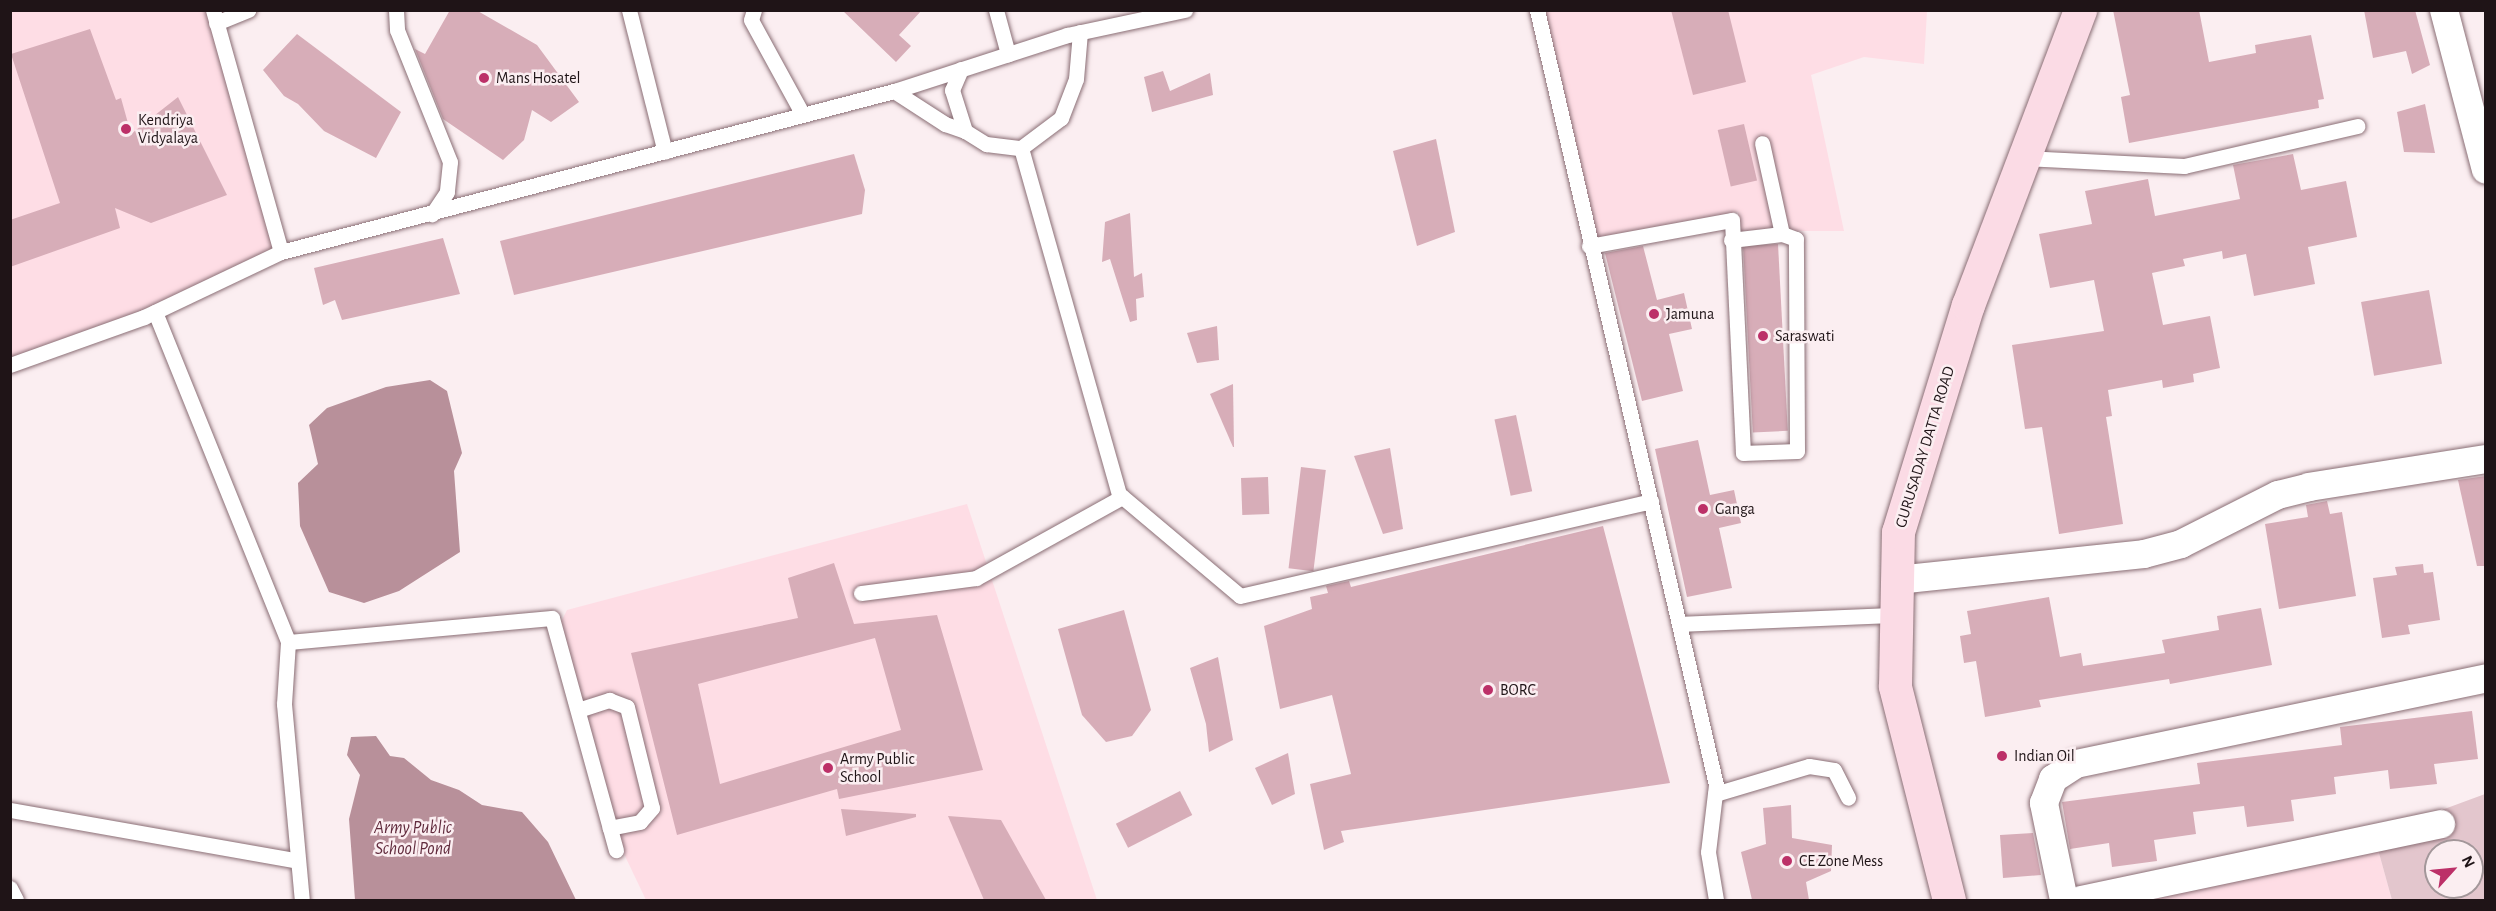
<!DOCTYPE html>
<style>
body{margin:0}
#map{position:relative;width:2496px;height:911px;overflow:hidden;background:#fbeef1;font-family:"Alegreya Sans",sans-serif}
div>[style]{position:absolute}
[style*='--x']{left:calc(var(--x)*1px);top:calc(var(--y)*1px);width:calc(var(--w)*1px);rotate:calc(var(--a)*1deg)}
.built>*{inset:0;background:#fedde5}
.green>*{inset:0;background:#e3c6cd}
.water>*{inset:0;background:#b8909a}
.building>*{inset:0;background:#d7adb8;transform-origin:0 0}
.roads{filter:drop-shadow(0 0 2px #8a6e75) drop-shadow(0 0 2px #8a6e75)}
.lane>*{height:15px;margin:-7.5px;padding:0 7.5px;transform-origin:7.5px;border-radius:7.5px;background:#fff}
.street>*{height:28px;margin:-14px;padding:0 14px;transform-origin:14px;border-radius:14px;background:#fff}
.secondary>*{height:33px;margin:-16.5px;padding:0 16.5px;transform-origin:16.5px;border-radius:16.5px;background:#fbdbe5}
.dots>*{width:16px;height:16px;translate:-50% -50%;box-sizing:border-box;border:3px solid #fbeef1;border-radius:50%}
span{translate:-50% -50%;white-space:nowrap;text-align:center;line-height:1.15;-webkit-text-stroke:5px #fbeef1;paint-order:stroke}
.poi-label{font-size:16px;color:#1f1417}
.left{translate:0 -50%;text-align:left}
.street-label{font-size:16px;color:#1f1417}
.water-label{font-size:18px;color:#612b3d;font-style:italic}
.frame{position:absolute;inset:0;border:12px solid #1f1417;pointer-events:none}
.north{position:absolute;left:2424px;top:839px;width:60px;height:60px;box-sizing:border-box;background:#fbeef1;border:2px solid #a3979a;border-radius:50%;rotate:63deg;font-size:16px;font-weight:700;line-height:24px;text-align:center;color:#1f1417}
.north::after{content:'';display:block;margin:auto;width:21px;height:27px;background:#bc3068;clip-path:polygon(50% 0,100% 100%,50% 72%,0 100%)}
</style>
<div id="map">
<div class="built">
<div style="clip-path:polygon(10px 11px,207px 11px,275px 248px,153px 309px,11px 359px)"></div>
<div style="clip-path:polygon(1536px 11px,1927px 11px,1924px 64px,1864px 57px,1811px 75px,1844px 231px,1739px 231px,1738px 212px,1595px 238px)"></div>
<div style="clip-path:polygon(967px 504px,1097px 900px,646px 900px,625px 856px,561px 622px,567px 610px)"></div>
<div style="clip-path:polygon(2374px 835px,2392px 900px,2124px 900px)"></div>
</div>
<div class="green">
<div style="clip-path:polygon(evenodd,2485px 794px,2485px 900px,2392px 900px,2374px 835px,2485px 794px,2436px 851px,2472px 851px,2472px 887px,2436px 887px,2436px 851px)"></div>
</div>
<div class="water">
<div style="clip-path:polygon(430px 380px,447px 391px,462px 453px,454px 471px,460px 552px,399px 591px,364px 603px,329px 592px,300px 526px,298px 483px,318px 464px,309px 425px,327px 408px,386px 387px)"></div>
<div style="clip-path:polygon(376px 736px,390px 756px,404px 758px,431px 780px,459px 790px,482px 805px,522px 812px,548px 842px,576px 900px,355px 900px,349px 819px,360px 775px,347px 755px,351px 737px)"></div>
</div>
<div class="building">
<div style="clip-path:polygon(450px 10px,476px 10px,537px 45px,579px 102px,551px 122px,532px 110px,524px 140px,503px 160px,443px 119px,415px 49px,425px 54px)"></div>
<div style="clip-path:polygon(842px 10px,922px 10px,899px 35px,911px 46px,896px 62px)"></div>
<div style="clip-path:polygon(1671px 10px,1728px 10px,1746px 82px,1693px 95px)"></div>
<div style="clip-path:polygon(2113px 10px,2199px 10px,2209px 62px,2256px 53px,2255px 45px,2311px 35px,2324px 99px,2318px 100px,2319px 108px,2129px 143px,2121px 97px,2130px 95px)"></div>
<div style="clip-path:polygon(2364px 10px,2415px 10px,2430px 65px,2412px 74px,2406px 51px,2373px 58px)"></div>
<div style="clip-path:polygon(90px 29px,116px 100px,121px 98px,131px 134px,178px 97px,227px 195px,151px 223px,115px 208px,120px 228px,10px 267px,10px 220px,60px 203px,11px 54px)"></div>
<div style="clip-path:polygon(297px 34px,401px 112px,376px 158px,324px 131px,298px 104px,284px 96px,263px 70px)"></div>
<div style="clip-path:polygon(1163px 71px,1170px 91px,1210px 73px,1213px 95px,1152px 112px,1144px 77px)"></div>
<div style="clip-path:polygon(2425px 104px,2435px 153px,2404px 152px,2397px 112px)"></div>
<div style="left:1744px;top:124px;width:58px;height:27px;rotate:77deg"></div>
<div style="clip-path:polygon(1436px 139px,1455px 232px,1417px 246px,1393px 151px)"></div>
<div style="clip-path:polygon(854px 154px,865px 190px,862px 214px,514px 295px,500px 241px)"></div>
<div style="clip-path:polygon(2293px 154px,2301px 190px,2346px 181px,2357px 237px,2308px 247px,2315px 284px,2254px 296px,2246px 254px,2223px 259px,2222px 251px,2183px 259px,2185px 266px,2152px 273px,2163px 325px,2210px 316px,2220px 368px,2193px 374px,2194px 382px,2163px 388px,2162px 380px,2108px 390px,2112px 416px,2106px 417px,2123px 524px,2059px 534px,2042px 427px,2025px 429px,2012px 345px,2104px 331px,2094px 280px,2050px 288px,2039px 234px,2092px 224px,2085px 191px,2148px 179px,2155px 216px,2240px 199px,2233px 165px)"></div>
<div style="clip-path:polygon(1130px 213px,1134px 277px,1142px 273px,1144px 297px,1136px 299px,1137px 320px,1130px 322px,1110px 259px,1102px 262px,1105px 222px)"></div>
<div style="clip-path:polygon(443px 238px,460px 294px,342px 320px,335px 300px,323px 305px,314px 268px)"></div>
<div style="left:1778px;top:244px;width:187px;height:35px;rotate:87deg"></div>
<div style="clip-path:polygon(1643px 246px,1657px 300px,1684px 293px,1692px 329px,1669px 334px,1683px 391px,1642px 401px,1605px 253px)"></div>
<div style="left:2429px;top:290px;width:75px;height:69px;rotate:80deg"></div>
<div style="clip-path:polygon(1217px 326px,1219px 360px,1197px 363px,1187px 333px)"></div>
<div style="clip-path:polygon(1233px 384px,1234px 447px,1233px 447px,1210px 394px)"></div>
<div style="left:1516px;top:415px;width:78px;height:22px;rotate:78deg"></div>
<div style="clip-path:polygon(1698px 440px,1710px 495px,1734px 490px,1741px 523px,1719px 528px,1732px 588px,1687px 597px,1655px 449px)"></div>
<div style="clip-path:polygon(1390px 448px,1403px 529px,1383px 534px,1354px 456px)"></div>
<div style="left:1301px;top:467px;width:25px;height:102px;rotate:7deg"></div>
<div style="clip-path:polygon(2486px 476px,2486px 566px,2477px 566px,2458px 480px)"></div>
<div style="left:1268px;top:477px;width:37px;height:27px;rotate:88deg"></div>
<div style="clip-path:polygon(2327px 501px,2330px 514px,2342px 512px,2356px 596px,2279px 609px,2265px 524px,2308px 517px,2306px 505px)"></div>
<div style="clip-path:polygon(1603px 526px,1670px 783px,1341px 831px,1344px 842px,1324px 850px,1310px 784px,1351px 774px,1332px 695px,1280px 709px,1264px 626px,1312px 609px,1310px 597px,1328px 593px,1326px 586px,1349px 581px,1351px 587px)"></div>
<div style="clip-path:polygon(evenodd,834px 563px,854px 624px,937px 615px,983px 770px,839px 799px,837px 789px,677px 835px,631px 653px,798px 618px,788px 578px,834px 563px,875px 638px,901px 730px,720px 784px,698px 684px,875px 638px)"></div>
<div style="clip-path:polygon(2423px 564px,2424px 573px,2433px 572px,2440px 620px,2408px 625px,2410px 634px,2382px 638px,2373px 578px,2397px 575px,2395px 567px)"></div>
<div style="clip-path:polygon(2049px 597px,2060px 657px,2081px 653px,2083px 666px,2165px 653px,2162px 640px,2219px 630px,2217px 616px,2261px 608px,2272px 665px,2170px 684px,2169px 679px,2039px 700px,2041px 707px,1985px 717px,1976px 661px,1964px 663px,1960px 636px,1971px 634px,1967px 611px)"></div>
<div style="clip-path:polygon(1124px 610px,1151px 710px,1132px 736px,1106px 742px,1082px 715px,1058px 629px)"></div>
<div style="clip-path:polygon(1218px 657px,1233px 740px,1209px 752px,1206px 724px,1190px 668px)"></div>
<div style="clip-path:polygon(2472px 711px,2478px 759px,2434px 764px,2437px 784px,2390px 789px,2388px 770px,2334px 777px,2336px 794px,2291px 800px,2294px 821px,2247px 827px,2244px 806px,2193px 812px,2196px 834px,2154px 840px,2157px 861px,2112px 867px,2109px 843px,2070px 849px,2062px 802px,2200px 784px,2197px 763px,2342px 745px,2340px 727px)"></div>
<div style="clip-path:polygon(1288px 753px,1295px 794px,1272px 805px,1255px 768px)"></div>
<div style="left:1180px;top:791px;width:27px;height:72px;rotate:63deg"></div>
<div style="clip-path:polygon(1791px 805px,1792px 838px,1832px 845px,1831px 871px,1806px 882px,1809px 900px,1752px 900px,1741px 852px,1766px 844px,1763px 808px)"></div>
<div style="clip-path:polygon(841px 809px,916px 814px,916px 817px,846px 836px)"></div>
<div style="clip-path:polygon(948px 816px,1001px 820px,1046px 900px,984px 900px)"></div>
<div style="clip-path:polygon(2033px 833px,2041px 875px,2003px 878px,2000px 835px)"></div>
</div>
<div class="roads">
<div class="lane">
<div style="--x:213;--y:10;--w:251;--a:74.3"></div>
<div style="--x:396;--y:10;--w:20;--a:87"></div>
<div style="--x:397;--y:30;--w:142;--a:68.1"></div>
<div style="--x:450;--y:162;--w:30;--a:96"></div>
<div style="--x:447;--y:192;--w:27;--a:124"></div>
<div style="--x:629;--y:10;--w:146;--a:75.8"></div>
<div style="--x:754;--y:10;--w:10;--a:107"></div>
<div style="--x:751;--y:20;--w:108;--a:61.3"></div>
<div style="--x:996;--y:10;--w:46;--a:74.7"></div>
<div style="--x:1537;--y:10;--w:795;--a:76.99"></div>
<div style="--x:1716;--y:785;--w:67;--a:96.8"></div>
<div style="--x:1708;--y:852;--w:49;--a:80.5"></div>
<div style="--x:216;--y:23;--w:35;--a:-22"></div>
<div style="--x:1080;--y:32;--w:47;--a:94.9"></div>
<div style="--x:1076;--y:79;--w:42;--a:111"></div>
<div style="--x:1061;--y:118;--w:50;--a:143.1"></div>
<div style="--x:1021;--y:148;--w:360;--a:74.2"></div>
<div style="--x:1119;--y:494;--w:158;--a:40.1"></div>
<div style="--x:1240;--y:596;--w:422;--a:-13"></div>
<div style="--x:961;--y:69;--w:23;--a:113"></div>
<div style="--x:952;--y:90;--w:43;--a:72.4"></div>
<div style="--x:965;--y:131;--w:25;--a:32"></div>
<div style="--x:986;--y:144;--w:35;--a:7"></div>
<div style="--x:894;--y:91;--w:61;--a:32.9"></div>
<div style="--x:945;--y:124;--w:21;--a:19"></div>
<div style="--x:2024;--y:158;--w:160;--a:2.9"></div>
<div style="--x:2184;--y:166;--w:178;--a:-13"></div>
<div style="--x:1731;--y:240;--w:51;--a:-6.7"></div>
<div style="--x:1782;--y:234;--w:93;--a:-102.4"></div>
<div style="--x:1589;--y:246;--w:145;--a:-10.3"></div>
<div style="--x:1732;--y:220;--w:233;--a:87.3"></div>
<div style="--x:1743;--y:453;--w:54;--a:-2.1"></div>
<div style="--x:1797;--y:451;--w:212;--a:-90.3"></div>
<div style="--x:1796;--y:239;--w:15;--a:-160"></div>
<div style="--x:155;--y:312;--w:356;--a:68"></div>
<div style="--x:288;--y:642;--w:62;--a:93.7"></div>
<div style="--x:284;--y:704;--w:197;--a:84.8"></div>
<div style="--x:10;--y:365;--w:142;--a:-19.7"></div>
<div style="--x:144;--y:317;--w:152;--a:-25.4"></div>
<div style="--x:281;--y:252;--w:634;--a:-14.72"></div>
<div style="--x:894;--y:91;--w:182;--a:-17.9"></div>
<div style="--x:1067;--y:35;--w:121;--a:-12"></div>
<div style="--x:861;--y:593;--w:116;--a:-7.4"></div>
<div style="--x:976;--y:578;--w:167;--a:-29"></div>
<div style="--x:1679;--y:624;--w:217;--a:-2.4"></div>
<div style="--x:288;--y:642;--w:265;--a:-5.2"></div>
<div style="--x:552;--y:618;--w:241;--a:74.6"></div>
<div style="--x:578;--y:710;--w:33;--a:-18"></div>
<div style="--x:609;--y:700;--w:19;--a:21"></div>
<div style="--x:627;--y:707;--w:104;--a:76.1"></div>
<div style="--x:652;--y:808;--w:18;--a:131"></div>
<div style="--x:640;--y:822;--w:31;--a:169"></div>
<div style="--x:1715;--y:794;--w:98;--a:-16.6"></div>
<div style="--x:1809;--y:766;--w:25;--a:9"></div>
<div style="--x:1834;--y:770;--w:31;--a:63"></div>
<div style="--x:10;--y:810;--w:292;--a:10"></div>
<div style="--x:10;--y:888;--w:13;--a:63"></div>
</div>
<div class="street">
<div style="--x:2444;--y:10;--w:165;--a:75.3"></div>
<div style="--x:1897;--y:580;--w:248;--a:-6"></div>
<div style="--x:2144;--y:554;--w:38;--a:-15"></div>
<div style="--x:2181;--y:544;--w:109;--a:-26.8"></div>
<div style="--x:2278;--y:495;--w:32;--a:-14"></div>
<div style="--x:2309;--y:487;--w:179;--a:-9"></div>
<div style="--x:2064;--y:900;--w:99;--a:-101.7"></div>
<div style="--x:2044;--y:803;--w:26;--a:-69"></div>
<div style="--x:2053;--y:779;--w:27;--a:-33"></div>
<div style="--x:2076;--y:764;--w:419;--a:-11.8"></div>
<div style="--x:2081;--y:900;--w:368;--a:-11.9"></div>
</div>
<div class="secondary">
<div style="--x:1949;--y:900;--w:221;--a:-104.2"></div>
<div style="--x:1895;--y:686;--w:154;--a:-88.9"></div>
<div style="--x:1898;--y:532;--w:238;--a:-72.9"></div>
<div style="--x:1968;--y:305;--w:316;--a:-69.2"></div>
</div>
</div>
<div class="dots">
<div style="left:484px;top:78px;background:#bc3068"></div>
<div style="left:126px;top:129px;background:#bc3068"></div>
<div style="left:1654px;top:314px;background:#bc3068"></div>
<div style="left:1763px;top:336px;background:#bc3068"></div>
<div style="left:1703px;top:509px;background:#bc3068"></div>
<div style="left:1488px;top:690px;background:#bc3068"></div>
<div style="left:2002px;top:756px;background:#bc3068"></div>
<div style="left:828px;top:768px;background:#bc3068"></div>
<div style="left:1787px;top:861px;background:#bc3068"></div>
</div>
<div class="poi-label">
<span class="left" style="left:496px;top:78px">Mans Hosatel</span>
<span class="left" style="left:138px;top:129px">Kendriya<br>Vidyalaya</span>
<span class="left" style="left:1666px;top:314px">Jamuna</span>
<span class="left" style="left:1775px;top:336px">Saraswati</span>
<span class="left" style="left:1715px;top:509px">Ganga</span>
<span class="left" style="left:1500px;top:690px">BORC</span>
<span class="left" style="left:2014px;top:756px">Indian Oil</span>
<span class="left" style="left:840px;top:768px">Army Public<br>School</span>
<span class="left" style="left:1799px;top:861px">CE Zone Mess</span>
</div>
<div class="street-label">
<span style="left:1925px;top:447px;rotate:-73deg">GURUSADAY DATTA ROAD</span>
</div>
<div class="water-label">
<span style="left:413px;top:839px">Army Public<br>School Pond</span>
</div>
<div class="frame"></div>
<div class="north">N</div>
</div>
